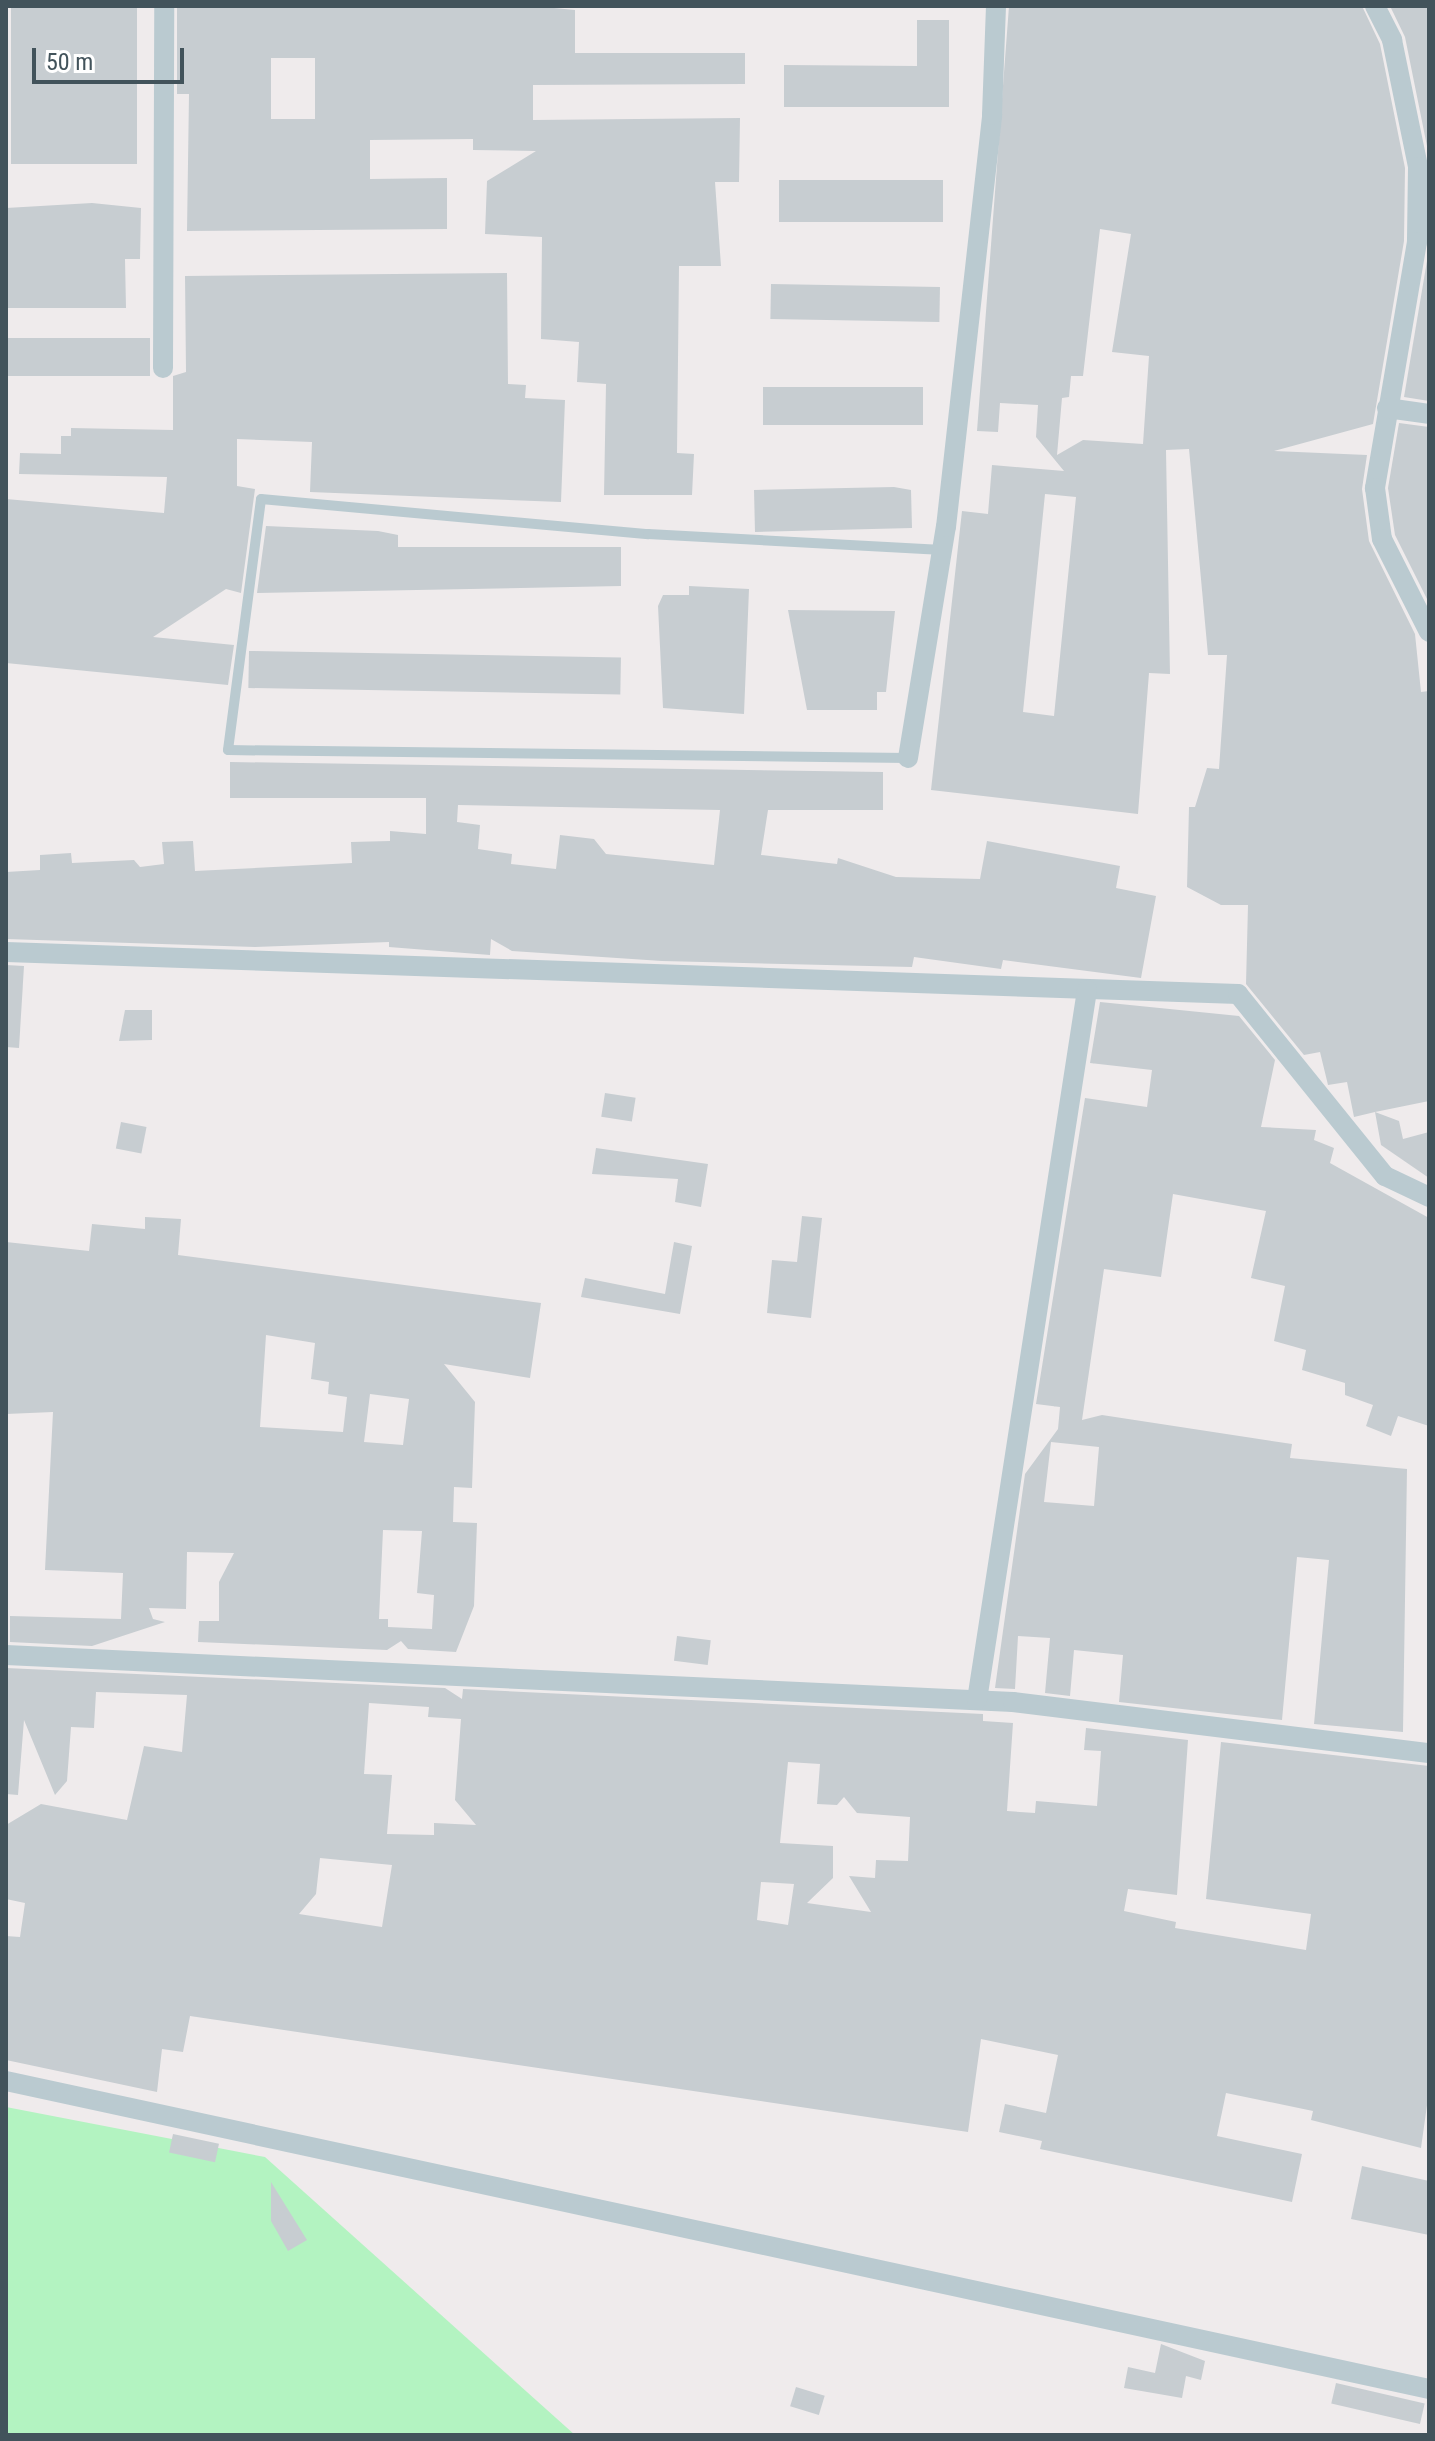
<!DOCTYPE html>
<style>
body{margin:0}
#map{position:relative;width:1435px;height:2441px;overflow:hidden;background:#efebec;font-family:"Roboto Condensed",sans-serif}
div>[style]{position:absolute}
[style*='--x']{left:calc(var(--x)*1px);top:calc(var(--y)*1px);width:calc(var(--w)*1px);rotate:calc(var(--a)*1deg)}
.green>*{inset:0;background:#b3f3c1}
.building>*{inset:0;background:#c7cdd1;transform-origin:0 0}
.service>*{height:10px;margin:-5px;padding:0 5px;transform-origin:5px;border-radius:5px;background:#bacad0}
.minor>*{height:20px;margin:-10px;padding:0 10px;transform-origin:10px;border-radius:10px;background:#bacad0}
span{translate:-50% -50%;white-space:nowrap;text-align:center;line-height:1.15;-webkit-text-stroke:8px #fff;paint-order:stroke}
.frame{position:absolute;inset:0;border:8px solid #42535b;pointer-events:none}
.scale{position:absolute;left:32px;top:48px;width:152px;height:36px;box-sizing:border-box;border:4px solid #42535b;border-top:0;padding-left:10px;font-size:24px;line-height:28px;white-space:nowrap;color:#42535b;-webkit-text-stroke:6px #fff;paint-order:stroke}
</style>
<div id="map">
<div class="green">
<div style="clip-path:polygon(6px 2107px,265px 2157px,575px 2435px,6px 2435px)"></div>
</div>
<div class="building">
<div style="left:11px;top:6px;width:126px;height:158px"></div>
<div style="clip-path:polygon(evenodd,177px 6px,533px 6px,575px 10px,575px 53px,745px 53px,745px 84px,533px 85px,533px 120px,740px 118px,739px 182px,715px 182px,721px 266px,679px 266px,677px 453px,694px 454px,692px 495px,604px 495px,606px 384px,577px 382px,579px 342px,541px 339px,542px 237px,485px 234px,487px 181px,536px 151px,473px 150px,473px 139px,370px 140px,370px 179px,447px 178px,447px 229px,187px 231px,189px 94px,177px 94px,177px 6px,271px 58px,315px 58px,315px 119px,271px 119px,271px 58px)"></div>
<div style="clip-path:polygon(evenodd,1009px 6px,1362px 6px,1380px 44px,1405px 168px,1404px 241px,1373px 424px,1274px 451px,1367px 455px,1362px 489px,1369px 541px,1415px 634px,1421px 692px,1429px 691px,1429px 1101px,1375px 1112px,1399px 1121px,1403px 1139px,1429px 1132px,1429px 1178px,1381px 1145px,1375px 1112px,1354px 1117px,1347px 1082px,1328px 1085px,1320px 1052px,1304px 1055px,1246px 984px,1248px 905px,1221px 905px,1187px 887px,1189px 807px,1195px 807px,1207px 768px,1219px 769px,1227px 655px,1208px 655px,1189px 449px,1166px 450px,1170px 674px,1149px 673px,1138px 814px,931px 790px,962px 511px,988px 514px,992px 465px,1064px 471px,1036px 437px,1038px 405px,1000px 403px,998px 432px,977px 431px,1009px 6px,1100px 229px,1131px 234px,1112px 352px,1149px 356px,1143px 444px,1083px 440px,1057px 455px,1062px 398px,1069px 397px,1071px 376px,1083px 376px,1100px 229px,1009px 6px,1045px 494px,1076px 497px,1054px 716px,1023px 712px,1045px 494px)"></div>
<div style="clip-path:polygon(1390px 6px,1429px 6px,1429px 156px,1405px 37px)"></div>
<div style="clip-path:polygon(917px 20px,949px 20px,949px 107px,784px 107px,784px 65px,917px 66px)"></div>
<div style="left:779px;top:180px;width:164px;height:42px"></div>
<div style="clip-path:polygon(92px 203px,141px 208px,140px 259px,125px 259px,126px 308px,6px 308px,6px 208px)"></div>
<div style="clip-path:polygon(1429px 249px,1429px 401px,1404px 397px)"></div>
<div style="clip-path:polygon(507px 273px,508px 384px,526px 385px,525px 398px,565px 400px,561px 502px,310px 492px,312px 442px,237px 439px,237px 486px,255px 489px,241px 593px,226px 589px,153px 637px,234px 645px,228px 685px,6px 663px,6px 499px,164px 513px,167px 477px,19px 474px,20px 453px,61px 454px,61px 436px,71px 436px,71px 428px,173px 430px,173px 376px,186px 372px,185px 276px)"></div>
<div style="left:771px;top:284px;width:169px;height:35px;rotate:1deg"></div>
<div style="left:6px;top:338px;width:144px;height:38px"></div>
<div style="left:923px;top:387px;width:38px;height:160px;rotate:90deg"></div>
<div style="clip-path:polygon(1399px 423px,1429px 427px,1429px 603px,1395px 535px,1388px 488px)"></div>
<div style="clip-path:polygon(894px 487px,911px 490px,912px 528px,755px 532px,754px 490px)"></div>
<div style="clip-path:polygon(266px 526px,378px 531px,398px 535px,398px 547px,621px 547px,621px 586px,257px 593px)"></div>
<div style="clip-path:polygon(689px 586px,749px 589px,744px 714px,663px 708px,658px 606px,663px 595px,689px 595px)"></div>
<div style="clip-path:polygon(788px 610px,895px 611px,886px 692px,877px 692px,877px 710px,807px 710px)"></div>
<div style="left:249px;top:651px;width:372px;height:37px;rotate:1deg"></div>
<div style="clip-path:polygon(evenodd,230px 762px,883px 772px,883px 810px,768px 810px,761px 855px,837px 864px,838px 858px,896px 877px,980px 879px,987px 841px,1120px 866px,1116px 888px,1156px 896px,1141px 978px,1003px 960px,1001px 969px,914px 957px,912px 967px,662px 961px,512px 951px,491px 939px,490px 955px,389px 947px,389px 942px,255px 947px,6px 939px,6px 872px,40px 870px,40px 855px,71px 853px,72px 863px,134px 860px,140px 867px,164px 864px,162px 842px,193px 841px,195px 871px,352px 863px,351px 842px,390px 841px,390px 831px,426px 834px,426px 798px,230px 798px,230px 762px,458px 805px,720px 810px,714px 865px,606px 854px,594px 839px,560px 835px,556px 869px,511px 864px,512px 854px,478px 849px,480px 825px,457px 822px,458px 805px)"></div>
<div style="clip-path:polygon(6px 965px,24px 966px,19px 1048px,6px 1047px)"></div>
<div style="clip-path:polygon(evenodd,1100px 1002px,1239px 1016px,1275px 1060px,1261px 1127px,1316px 1130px,1314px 1140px,1334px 1148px,1330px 1163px,1429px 1218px,1429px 1426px,1398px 1416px,1391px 1436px,1366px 1426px,1373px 1405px,1345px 1395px,1345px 1383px,1302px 1370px,1306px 1350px,1274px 1341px,1285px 1286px,1251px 1278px,1266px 1211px,1173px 1194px,1161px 1277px,1104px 1269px,1082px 1420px,1102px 1415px,1292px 1444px,1290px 1458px,1407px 1469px,1403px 1732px,1314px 1724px,1329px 1560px,1297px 1557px,1282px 1720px,1119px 1702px,1123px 1655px,1074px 1650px,1070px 1696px,1045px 1693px,1050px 1638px,1018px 1636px,1015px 1689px,995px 1688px,1025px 1474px,1058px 1429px,1060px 1407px,1036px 1404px,1085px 1098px,1147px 1107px,1152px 1070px,1090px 1063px,1100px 1002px,1051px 1442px,1099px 1447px,1094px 1506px,1044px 1502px,1051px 1442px)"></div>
<div style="clip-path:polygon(125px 1010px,152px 1010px,152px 1040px,119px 1041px)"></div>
<div style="left:605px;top:1093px;width:31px;height:24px;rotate:9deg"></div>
<div style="left:121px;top:1122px;width:26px;height:27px;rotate:11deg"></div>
<div style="clip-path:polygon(596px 1148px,708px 1164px,701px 1207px,675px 1202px,678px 1179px,592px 1174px)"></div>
<div style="clip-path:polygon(802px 1216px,822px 1218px,811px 1318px,767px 1313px,772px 1260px,797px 1262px)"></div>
<div style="clip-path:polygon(evenodd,145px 1217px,181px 1219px,178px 1255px,541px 1303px,530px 1378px,444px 1364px,475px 1402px,472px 1488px,454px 1487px,453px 1522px,477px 1523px,474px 1606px,456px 1652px,408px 1649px,401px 1641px,387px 1650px,198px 1642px,199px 1621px,219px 1621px,219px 1582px,234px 1553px,187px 1552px,186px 1609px,149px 1608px,153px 1619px,165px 1622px,92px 1646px,10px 1642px,10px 1616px,121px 1619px,123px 1573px,45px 1570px,53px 1412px,6px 1414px,6px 1242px,89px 1251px,92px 1224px,145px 1229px,145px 1217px,266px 1335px,315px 1343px,311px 1379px,329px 1382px,328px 1394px,347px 1397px,343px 1432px,260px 1427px,266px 1335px,145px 1217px,370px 1394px,409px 1399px,403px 1445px,364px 1442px,370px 1394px,145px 1217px,383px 1530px,422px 1531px,417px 1593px,434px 1595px,432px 1629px,388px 1627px,388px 1619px,379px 1619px,383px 1530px)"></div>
<div style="clip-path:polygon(674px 1242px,692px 1246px,680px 1314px,581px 1297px,585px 1278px,665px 1294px)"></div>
<div style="left:677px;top:1636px;width:34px;height:25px;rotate:7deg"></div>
<div style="clip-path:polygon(evenodd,6px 1668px,445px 1688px,462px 1699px,463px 1689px,983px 1714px,983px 1721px,1013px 1723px,1007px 1811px,1035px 1813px,1036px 1801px,1097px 1806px,1101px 1751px,1084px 1750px,1086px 1728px,1188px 1740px,1177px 1895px,1128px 1889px,1124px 1911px,1176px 1922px,1175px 1928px,1306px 1950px,1311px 1914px,1206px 1899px,1221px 1742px,1429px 1766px,1429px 2091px,1421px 2148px,1311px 2120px,1313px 2111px,1226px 2093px,1217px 2136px,1302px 2154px,1292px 2202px,1040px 2149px,1042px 2141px,999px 2132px,1005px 2104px,1046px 2113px,1058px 2055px,981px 2039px,968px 2132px,190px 2016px,183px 2052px,162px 2049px,157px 2092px,6px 2060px,6px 1936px,20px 1937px,25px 1903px,6px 1899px,6px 1825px,41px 1804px,127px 1820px,144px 1746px,182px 1752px,187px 1695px,96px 1692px,94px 1728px,71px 1727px,67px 1781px,55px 1795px,24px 1720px,18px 1795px,6px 1794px,6px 1668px,369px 1703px,429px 1707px,428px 1717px,461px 1719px,455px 1800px,476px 1825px,434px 1823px,434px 1835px,387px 1834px,392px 1775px,364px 1774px,369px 1703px,6px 1668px,788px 1762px,820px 1764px,817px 1804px,837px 1805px,844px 1797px,857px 1813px,910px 1817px,908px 1861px,876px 1860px,875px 1878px,849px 1876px,871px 1912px,807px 1903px,833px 1878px,833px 1846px,780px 1843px,788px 1762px,6px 1668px,320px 1858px,392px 1865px,382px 1927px,299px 1914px,316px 1894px,320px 1858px,6px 1668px,761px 1882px,794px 1884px,788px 1925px,757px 1920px,761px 1882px)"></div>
<div style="left:173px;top:2134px;width:47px;height:19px;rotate:12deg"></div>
<div style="clip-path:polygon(1362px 2166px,1429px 2181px,1429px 2235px,1351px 2219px)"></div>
<div style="clip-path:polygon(271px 2182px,307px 2240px,288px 2251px,271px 2221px)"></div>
<div style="clip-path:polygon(1161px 2344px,1205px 2361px,1201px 2380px,1186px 2376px,1182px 2398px,1124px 2388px,1128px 2367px,1155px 2373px)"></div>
<div style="left:1336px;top:2383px;width:91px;height:21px;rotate:13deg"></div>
<div style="left:796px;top:2387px;width:30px;height:20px;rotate:17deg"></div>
</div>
<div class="service">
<div style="--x:908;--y:758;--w:680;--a:-179.33"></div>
<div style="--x:228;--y:750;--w:253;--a:-82.5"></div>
<div style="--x:261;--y:499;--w:389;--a:5.2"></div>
<div style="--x:648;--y:534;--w:295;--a:3.1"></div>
</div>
<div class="minor">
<div style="--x:1375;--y:6;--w:38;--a:63"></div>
<div style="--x:1392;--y:40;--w:130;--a:78.4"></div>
<div style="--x:1418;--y:167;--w:75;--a:90.8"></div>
<div style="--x:1417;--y:242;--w:250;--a:99.7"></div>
<div style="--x:1375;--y:488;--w:51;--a:82.2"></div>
<div style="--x:1382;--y:539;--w:104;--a:63.2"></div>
<div style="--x:163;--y:368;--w:362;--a:-89.8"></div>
<div style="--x:1387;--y:408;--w:42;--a:8.1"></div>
<div style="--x:908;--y:758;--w:234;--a:-80.7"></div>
<div style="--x:946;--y:527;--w:415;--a:-83.6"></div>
<div style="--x:992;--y:115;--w:109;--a:-87.9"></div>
<div style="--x:6;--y:952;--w:1233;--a:1.95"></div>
<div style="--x:1238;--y:994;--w:234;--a:51.1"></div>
<div style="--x:1385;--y:1176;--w:49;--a:25.5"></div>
<div style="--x:6;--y:1655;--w:1008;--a:2.67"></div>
<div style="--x:1013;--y:1702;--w:419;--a:7"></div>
<div style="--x:977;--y:1700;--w:718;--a:-81.19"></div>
<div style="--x:6;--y:2081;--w:1456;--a:12.21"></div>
</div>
<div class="frame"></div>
<div class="scale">50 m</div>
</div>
